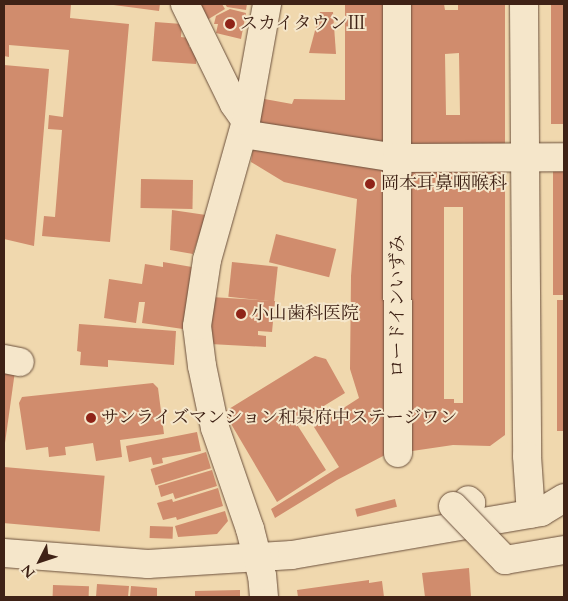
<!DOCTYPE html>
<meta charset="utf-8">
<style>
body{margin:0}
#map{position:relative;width:568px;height:601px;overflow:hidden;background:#f0d8ae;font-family:Cardo,"Noto Serif JP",serif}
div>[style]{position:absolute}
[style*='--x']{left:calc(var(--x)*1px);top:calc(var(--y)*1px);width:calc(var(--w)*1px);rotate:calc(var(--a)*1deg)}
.building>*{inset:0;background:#d08c6d;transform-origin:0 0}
.roads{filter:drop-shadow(0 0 1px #6b503c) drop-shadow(0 0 1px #6b503c)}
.minor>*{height:28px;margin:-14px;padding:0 14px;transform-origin:14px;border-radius:14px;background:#f5e6ca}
.bridges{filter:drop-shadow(0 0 1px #6b503c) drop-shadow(0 0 1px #6b503c)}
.minor-bridge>*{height:28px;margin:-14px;padding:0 14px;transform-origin:14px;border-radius:14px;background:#f5e6ca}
.dots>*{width:14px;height:14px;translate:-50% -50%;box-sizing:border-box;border:2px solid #f5e6ca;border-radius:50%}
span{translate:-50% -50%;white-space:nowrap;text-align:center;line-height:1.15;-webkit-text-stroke:4px #f5e6ca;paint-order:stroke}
.poi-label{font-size:18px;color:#3f2216}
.left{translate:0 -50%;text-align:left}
.street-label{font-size:18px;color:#3f2216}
.frame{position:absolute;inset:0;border:5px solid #3f2216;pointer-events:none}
.north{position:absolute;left:15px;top:536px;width:50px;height:50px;-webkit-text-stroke:4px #f5e6ca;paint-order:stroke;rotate:229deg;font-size:14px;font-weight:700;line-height:20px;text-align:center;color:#3f2216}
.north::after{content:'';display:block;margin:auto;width:18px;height:22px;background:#3f2216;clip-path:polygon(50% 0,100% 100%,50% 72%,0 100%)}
</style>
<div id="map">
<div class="building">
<div style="clip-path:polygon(4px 4px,71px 4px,70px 18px,129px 24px,110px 242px,42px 236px,44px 216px,55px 217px,62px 130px,48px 129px,49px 115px,63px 117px,69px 50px,9px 45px,9px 57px,4px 56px)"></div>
<div style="clip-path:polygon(106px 4px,160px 4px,159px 11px)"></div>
<div style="clip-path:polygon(199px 4px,222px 4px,225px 9px,207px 20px)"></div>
<div style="clip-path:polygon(225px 4px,247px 4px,246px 10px,227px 7px)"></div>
<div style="clip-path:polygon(evenodd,345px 4px,444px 4px,445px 10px,458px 10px,458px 4px,505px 4px,505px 435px,490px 446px,453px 445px,385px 455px,337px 480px,275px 518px,271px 509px,339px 467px,314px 427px,359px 398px,350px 369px,351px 276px,357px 199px,284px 182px,251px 162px,259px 98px,292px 104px,294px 99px,345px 100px,345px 4px,459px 53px,460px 115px,446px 115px,445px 54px,459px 53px,345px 4px,444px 207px,463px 207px,463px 403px,454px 403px,454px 399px,444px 399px,444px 207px)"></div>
<div style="left:551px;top:4px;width:13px;height:120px"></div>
<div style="clip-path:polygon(230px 9px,246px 13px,241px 39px,216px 33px,218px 24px,214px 24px,216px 16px)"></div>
<div style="clip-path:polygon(320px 12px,333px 12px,336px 54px,309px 53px)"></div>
<div style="clip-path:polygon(155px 22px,182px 24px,181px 37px,189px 38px,189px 47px,197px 48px,196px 64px,152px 61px)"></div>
<div style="clip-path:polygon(4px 65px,49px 69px,34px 246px,4px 239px)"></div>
<div style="left:553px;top:168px;width:11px;height:127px"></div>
<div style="left:141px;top:179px;width:52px;height:29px;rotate:1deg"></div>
<div style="clip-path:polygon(172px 210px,206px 215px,193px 254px,170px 250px)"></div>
<div style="left:276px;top:234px;width:62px;height:29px;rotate:14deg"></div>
<div style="clip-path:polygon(163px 262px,192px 267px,183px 329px,142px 323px,145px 302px,139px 302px,136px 323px,104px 318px,109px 279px,142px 284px,145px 264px,163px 267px)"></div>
<div style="left:232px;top:262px;width:46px;height:35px;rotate:6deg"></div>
<div style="clip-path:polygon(211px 297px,275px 301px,272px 332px,258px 331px,258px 335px,266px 336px,266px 347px,210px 344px)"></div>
<div style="left:557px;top:300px;width:7px;height:131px"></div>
<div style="clip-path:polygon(79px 324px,176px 331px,174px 365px,108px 360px,108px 367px,80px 365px,81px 352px,77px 351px)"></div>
<div style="clip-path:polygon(315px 356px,326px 359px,345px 393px,296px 423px,326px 470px,277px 502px,224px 412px)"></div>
<div style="clip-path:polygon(4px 369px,15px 371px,5px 443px,4px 442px)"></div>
<div style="clip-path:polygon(153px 383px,158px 388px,164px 434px,120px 440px,122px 457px,96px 461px,93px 443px,65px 447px,66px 455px,49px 457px,48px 447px,26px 450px,19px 403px,22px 397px)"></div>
<div style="clip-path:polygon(197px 432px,201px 451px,162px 458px,163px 463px,153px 465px,151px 457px,129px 462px,126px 446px)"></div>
<div style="left:206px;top:452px;width:17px;height:58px;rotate:73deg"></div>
<div style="left:4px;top:467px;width:101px;height:56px;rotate:5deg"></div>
<div style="clip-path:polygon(212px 470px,217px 486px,175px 499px,173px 493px,161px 497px,158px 486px)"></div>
<div style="clip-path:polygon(218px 488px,223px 506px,177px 520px,176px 517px,163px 520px,157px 503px,172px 499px,173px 502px)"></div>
<div style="left:395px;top:499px;width:8px;height:41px;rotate:76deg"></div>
<div style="clip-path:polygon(225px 511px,228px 521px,217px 534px,178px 537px,175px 526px)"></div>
<div style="left:150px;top:526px;width:23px;height:12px;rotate:2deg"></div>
<div style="clip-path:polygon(469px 568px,471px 597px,425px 597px,422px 573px)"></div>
<div style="clip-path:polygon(369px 580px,369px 583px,382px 581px,384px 597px,298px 597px,297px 590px)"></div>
<div style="clip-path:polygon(97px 584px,129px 586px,128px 597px,96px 597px)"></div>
<div style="left:53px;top:585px;width:36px;height:12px;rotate:2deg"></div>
<div style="clip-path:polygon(131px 586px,157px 588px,157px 597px,130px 597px)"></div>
<div style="clip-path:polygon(240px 590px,240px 597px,195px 597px,195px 591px)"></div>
</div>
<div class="roads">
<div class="minor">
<div style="--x:185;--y:4;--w:111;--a:63.9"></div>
<div style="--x:234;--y:104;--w:21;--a:55"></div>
<div style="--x:397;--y:4;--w:449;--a:89.9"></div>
<div style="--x:524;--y:4;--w:452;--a:89.6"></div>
<div style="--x:527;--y:456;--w:58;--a:86.1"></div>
<div style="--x:243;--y:134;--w:156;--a:8.9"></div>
<div style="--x:397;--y:158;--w:167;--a:-0.3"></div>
<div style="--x:4;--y:359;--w:16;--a:11"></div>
<div style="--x:460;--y:513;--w:15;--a:-42"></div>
<div style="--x:471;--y:503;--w:4;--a:-135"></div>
<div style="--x:4;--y:553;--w:144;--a:4.4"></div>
<div style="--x:148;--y:564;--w:144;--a:-3.6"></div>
<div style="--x:292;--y:555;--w:253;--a:-9.8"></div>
<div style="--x:541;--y:512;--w:27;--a:-31"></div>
<div style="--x:264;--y:597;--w:21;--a:-95"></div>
<div style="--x:262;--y:576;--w:49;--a:-104.3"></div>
<div style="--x:250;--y:529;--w:107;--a:-109.1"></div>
<div style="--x:215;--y:428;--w:63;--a:-101.8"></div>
<div style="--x:202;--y:366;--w:40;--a:-97.1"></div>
<div style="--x:197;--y:326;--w:67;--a:-81.4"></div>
<div style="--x:207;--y:260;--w:144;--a:-74.3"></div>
<div style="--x:246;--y:121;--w:119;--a:-79.8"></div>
</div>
</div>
<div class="bridges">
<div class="minor-bridge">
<div style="--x:453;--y:506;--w:75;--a:46.1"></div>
<div style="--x:505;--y:560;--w:60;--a:-9.6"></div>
</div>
</div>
<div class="dots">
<div style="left:230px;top:24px;background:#8f2418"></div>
<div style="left:370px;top:184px;background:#8f2418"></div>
<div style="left:241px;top:314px;background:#8f2418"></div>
<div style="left:91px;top:418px;background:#8f2418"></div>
</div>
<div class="poi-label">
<span class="left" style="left:240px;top:24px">スカイタウンⅢ</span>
<span class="left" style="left:381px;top:184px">岡本耳鼻咽喉科</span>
<span class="left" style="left:251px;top:314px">小山歯科医院</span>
<span class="left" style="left:101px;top:418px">サンライズマンション和泉府中ステージワン</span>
</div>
<div class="street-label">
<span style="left:398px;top:306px;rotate:-90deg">ロードインいずみ</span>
</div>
<div class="frame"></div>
<div class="north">N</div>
</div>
